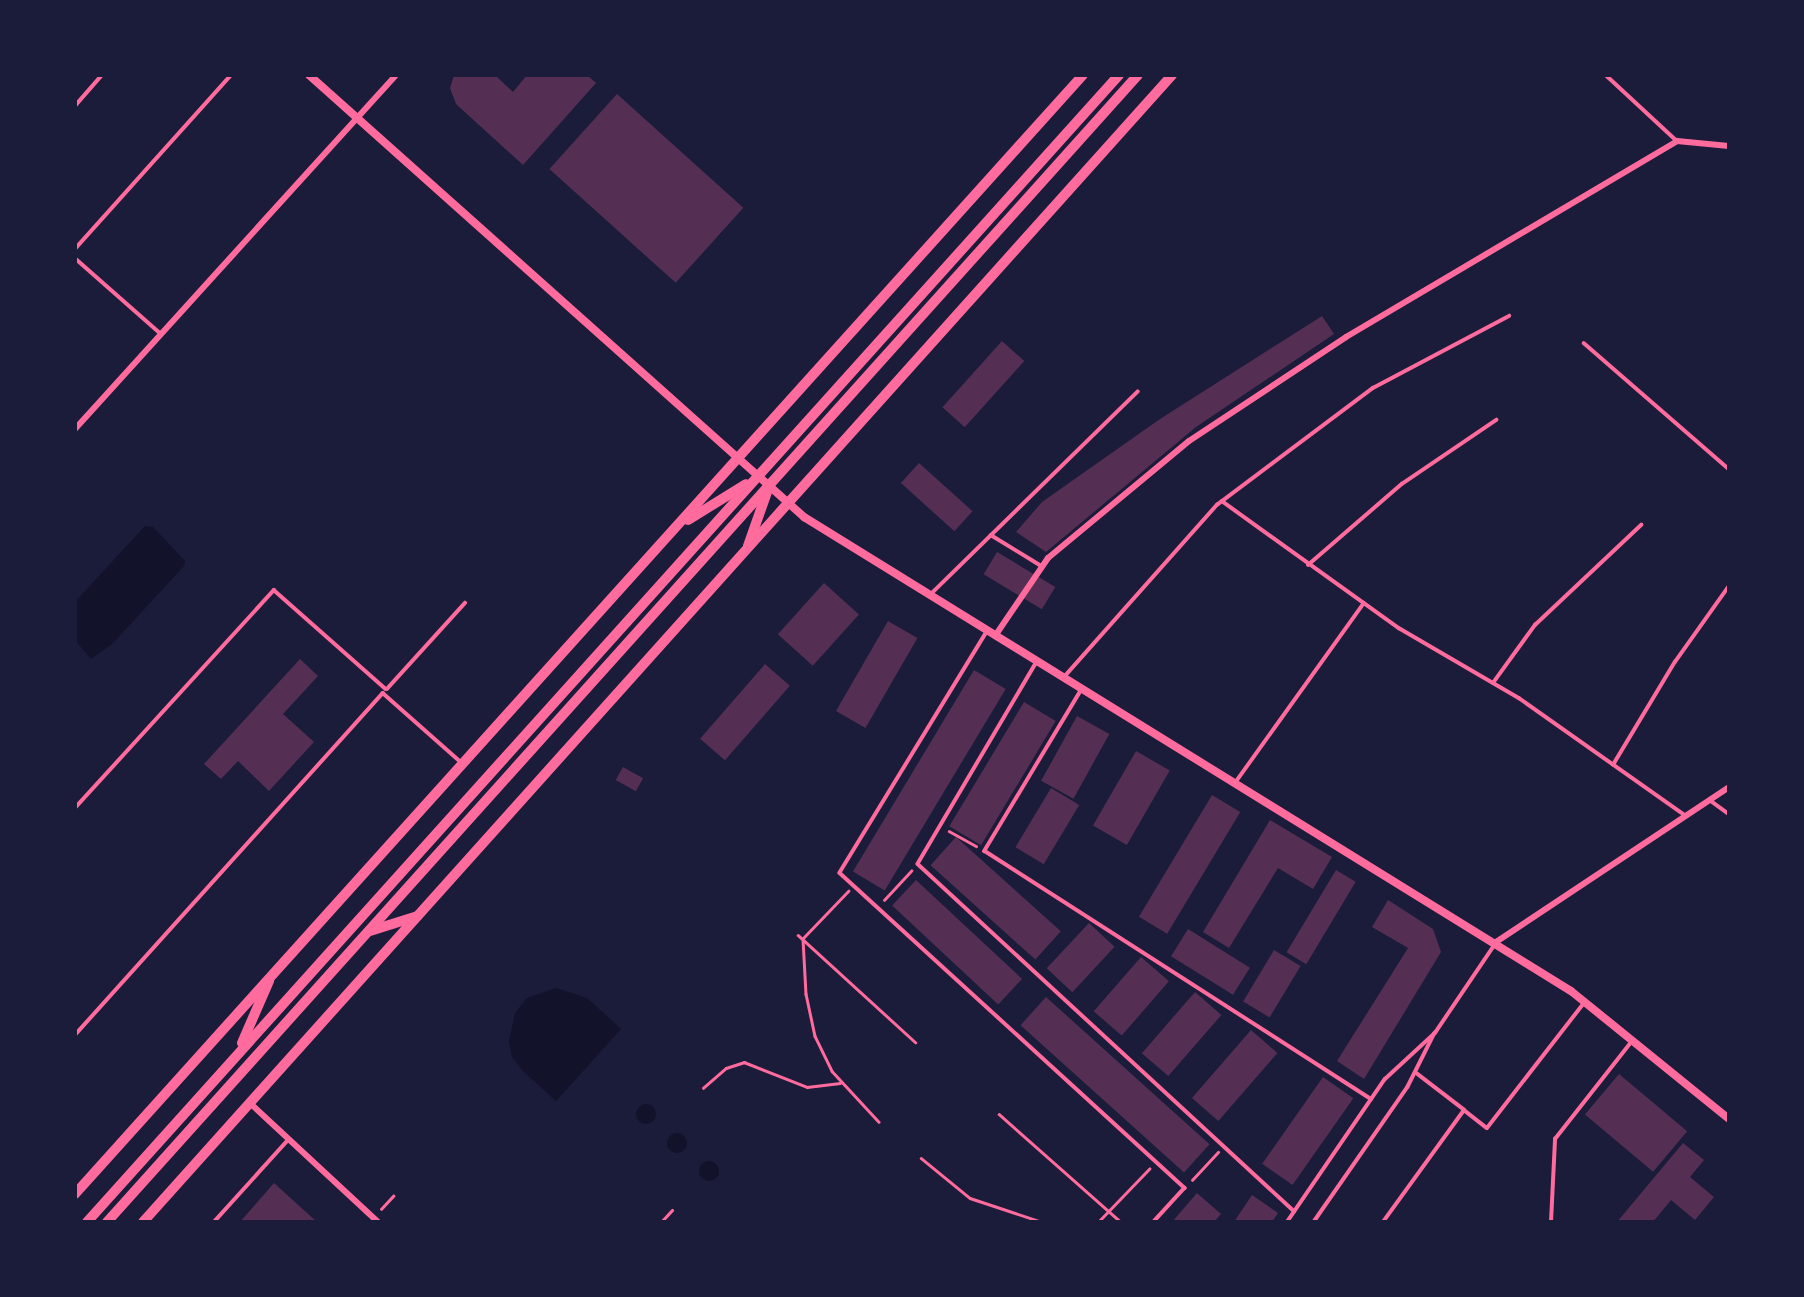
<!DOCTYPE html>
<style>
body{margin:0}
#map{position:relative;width:1804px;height:1297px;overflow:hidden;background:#1b1b3a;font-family:Karla,sans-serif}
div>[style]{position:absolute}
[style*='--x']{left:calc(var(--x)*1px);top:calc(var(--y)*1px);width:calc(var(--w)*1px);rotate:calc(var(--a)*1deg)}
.water>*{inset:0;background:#12122b}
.round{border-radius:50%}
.building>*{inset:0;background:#542f53;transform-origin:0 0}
.path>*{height:2.5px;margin:-1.25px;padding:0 1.25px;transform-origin:1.25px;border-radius:1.25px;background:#ff6b9d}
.service>*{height:3.5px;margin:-1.75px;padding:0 1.75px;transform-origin:1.75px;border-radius:1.75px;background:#ff6b9d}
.minor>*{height:6px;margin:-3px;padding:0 3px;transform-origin:3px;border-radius:3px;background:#ff6b9d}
.tertiary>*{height:8px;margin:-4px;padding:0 4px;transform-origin:4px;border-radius:4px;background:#ff6b9d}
.primary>*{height:10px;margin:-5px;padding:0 5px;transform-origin:5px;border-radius:5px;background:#ff6b9d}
span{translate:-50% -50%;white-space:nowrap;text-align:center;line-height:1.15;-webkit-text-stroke:7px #1b1b3a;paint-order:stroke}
.frame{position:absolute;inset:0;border:77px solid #1b1b3a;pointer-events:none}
</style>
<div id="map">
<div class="water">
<div style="clip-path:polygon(145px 526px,153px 527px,185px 561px,184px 566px,112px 644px,91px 659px,75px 640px,75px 602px)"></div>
<div style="clip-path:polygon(556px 988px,587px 998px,621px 1029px,556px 1101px,522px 1070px,512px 1057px,509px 1042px,515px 1013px,527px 998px)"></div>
<div class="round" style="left:636px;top:1104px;width:20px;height:20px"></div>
<div class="round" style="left:667px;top:1133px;width:20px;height:20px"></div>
<div class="round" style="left:699px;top:1161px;width:20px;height:20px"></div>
</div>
<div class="building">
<div style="clip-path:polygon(454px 75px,495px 75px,513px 92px,527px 75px,587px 75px,596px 83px,523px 165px,456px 104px,450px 88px)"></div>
<div style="left:617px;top:94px;width:170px;height:101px;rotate:42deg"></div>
<div style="clip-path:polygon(1322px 316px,1334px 334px,1196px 427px,1046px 552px,1016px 532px,1042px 502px,1160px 419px)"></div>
<div style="left:1002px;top:341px;width:30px;height:89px;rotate:42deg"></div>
<div style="left:919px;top:463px;width:72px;height:27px;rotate:42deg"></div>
<div style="left:997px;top:552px;width:68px;height:26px;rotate:31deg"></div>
<div style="left:824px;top:583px;width:47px;height:69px;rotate:42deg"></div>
<div style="left:888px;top:621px;width:34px;height:104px;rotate:30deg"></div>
<div style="clip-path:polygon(300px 659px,318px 676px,283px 714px,314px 742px,269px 791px,238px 761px,221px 779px,204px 764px)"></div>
<div style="left:765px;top:664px;width:33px;height:99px;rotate:41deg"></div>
<div style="left:974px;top:670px;width:37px;height:235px;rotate:31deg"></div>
<div style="left:1024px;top:702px;width:37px;height:145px;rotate:31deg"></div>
<div style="left:1077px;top:716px;width:37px;height:74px;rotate:29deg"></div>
<div style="left:1136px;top:751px;width:39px;height:86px;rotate:30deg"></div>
<div style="left:623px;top:767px;width:23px;height:15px;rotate:29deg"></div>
<div style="left:1051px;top:788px;width:33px;height:69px;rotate:31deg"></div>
<div style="left:1212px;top:795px;width:33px;height:142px;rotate:31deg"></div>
<div style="clip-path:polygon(1270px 820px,1332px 857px,1313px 889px,1278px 868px,1229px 948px,1203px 932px)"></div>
<div style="left:956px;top:837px;width:141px;height:38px;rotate:42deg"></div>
<div style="left:1336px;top:870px;width:23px;height:96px;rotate:31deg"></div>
<div style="left:916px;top:880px;width:145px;height:35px;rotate:43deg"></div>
<div style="clip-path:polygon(1388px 900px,1433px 929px,1441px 952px,1364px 1079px,1337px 1061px,1408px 948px,1372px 927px)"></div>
<div style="left:1089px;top:923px;width:35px;height:62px;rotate:43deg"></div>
<div style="left:1188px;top:929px;width:73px;height:32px;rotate:32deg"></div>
<div style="left:1274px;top:950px;width:31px;height:60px;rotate:31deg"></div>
<div style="left:1141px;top:957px;width:37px;height:72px;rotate:41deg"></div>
<div style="left:1195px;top:992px;width:35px;height:81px;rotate:41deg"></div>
<div style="left:1046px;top:997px;width:220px;height:38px;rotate:42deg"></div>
<div style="left:1251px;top:1030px;width:35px;height:90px;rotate:41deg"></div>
<div style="left:1619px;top:1074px;width:89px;height:53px;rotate:40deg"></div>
<div style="left:1323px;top:1077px;width:37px;height:106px;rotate:35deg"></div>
<div style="clip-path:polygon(1683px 1143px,1704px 1160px,1690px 1177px,1714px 1197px,1695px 1220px,1671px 1200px,1653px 1222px,1617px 1222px)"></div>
<div style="clip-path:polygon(274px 1183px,317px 1222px,240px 1222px)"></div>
<div style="clip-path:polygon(1197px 1193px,1221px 1214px,1214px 1222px,1172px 1222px)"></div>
<div style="clip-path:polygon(1252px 1195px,1278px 1213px,1272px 1222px,1234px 1222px)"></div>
</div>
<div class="path">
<div style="--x:949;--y:831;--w:31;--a:29"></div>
<div style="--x:849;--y:891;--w:66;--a:133.8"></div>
<div style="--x:803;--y:939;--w:55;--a:86.9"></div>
<div style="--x:806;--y:994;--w:43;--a:77.9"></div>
<div style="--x:815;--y:1036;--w:39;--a:64"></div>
<div style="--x:832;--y:1071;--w:69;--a:47.3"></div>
<div style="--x:884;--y:900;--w:40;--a:-47"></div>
<div style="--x:798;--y:935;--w:159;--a:42.4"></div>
<div style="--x:703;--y:1088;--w:30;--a:-41"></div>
<div style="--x:726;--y:1068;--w:19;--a:-18"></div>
<div style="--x:744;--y:1062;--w:68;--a:21.6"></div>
<div style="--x:807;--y:1087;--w:33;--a:-7"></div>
<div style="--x:999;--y:1114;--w:163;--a:41.5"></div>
<div style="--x:921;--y:1158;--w:63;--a:39.2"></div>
<div style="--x:970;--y:1198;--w:76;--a:18.4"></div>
<div style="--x:1192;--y:1180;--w:38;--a:-47"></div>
<div style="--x:381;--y:1209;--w:18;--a:-47"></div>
<div style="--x:661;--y:1222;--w:16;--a:-47"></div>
<div style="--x:1098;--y:1222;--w:74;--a:-46.1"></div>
</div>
<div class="service">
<div style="--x:1606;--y:75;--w:97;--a:42.9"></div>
<div style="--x:75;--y:106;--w:41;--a:-48.9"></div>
<div style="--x:75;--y:249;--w:234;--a:-48.1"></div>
<div style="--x:75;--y:258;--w:113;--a:41.4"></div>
<div style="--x:1584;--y:343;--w:192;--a:41"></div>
<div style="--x:1222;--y:501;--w:218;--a:35.7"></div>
<div style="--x:1399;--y:628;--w:139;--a:30.3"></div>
<div style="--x:1519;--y:698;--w:204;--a:35.2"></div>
<div style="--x:991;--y:535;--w:57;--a:31.5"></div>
<div style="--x:1308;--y:565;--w:124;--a:-40.8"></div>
<div style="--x:1402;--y:484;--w:114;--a:-34.2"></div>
<div style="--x:931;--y:594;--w:289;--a:-44.4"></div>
<div style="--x:987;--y:632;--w:282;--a:121.4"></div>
<div style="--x:840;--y:873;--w:467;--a:42.4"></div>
<div style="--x:1185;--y:1188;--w:46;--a:132.4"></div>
<div style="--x:1037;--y:662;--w:234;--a:120.5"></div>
<div style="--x:918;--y:864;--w:512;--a:42.7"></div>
<div style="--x:1065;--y:676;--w:229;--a:-48.4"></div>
<div style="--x:1217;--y:505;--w:195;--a:-36.9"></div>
<div style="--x:1373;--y:388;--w:154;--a:-27.9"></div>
<div style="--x:1493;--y:683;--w:72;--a:-54.1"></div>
<div style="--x:1535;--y:625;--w:146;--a:-43.3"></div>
<div style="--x:387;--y:689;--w:116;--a:-47.8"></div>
<div style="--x:1081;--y:691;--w:187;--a:121"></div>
<div style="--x:985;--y:851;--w:459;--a:32.7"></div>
<div style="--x:1613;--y:765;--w:120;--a:-59"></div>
<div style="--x:1675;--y:662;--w:93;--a:-54.6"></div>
<div style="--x:1235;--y:783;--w:221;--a:-54.4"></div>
<div style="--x:1711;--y:801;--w:22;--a:36"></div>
<div style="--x:75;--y:808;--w:295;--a:-47.6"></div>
<div style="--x:274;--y:590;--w:149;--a:41.5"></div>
<div style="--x:1435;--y:1033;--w:107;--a:-56"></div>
<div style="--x:75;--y:1035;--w:460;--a:-48"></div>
<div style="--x:383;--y:693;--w:104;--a:41.5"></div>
<div style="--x:1464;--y:1110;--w:29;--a:38"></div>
<div style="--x:1487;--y:1128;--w:158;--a:-52.2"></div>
<div style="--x:214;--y:1222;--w:110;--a:-47.9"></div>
<div style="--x:1287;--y:1222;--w:173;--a:-55.6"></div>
<div style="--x:1385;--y:1079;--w:68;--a:-42.6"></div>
<div style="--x:1435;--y:1033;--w:60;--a:116.6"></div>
<div style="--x:1408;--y:1087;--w:165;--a:124.8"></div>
<div style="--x:1383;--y:1222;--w:138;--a:-54.1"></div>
<div style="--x:1464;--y:1110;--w:59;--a:-142.5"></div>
<div style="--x:1551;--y:1222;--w:83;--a:-87.2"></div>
<div style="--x:1555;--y:1139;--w:125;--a:-51.8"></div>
</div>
<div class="minor">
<div style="--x:75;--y:429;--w:478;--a:-47.8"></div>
<div style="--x:995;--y:636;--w:94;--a:-55.8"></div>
<div style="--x:1048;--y:558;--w:183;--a:-39.7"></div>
<div style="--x:1189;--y:441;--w:188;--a:-33.5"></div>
<div style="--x:1346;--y:337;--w:385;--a:-30.6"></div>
<div style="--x:1677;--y:141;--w:52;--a:5.5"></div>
<div style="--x:1496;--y:942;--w:280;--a:-33.6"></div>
<div style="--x:251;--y:1104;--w:173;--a:42.9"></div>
</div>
<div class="tertiary">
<div style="--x:309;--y:75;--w:664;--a:41.76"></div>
<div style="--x:804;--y:517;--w:902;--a:31.72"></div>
<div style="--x:1571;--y:991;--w:203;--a:39"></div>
</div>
<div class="primary">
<div style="--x:688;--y:520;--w:68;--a:-31.8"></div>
<div style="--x:748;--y:546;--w:57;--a:-70.6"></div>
<div style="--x:370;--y:931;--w:50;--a:-17.4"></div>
<div style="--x:242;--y:1043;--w:68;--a:-66.5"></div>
<div style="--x:75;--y:1194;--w:1506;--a:-47.99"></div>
<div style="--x:87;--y:1222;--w:1543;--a:-48.02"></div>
<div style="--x:107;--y:1222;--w:1542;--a:-48.05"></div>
<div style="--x:143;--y:1222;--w:1541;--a:-48.1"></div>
</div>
<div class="frame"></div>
</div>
